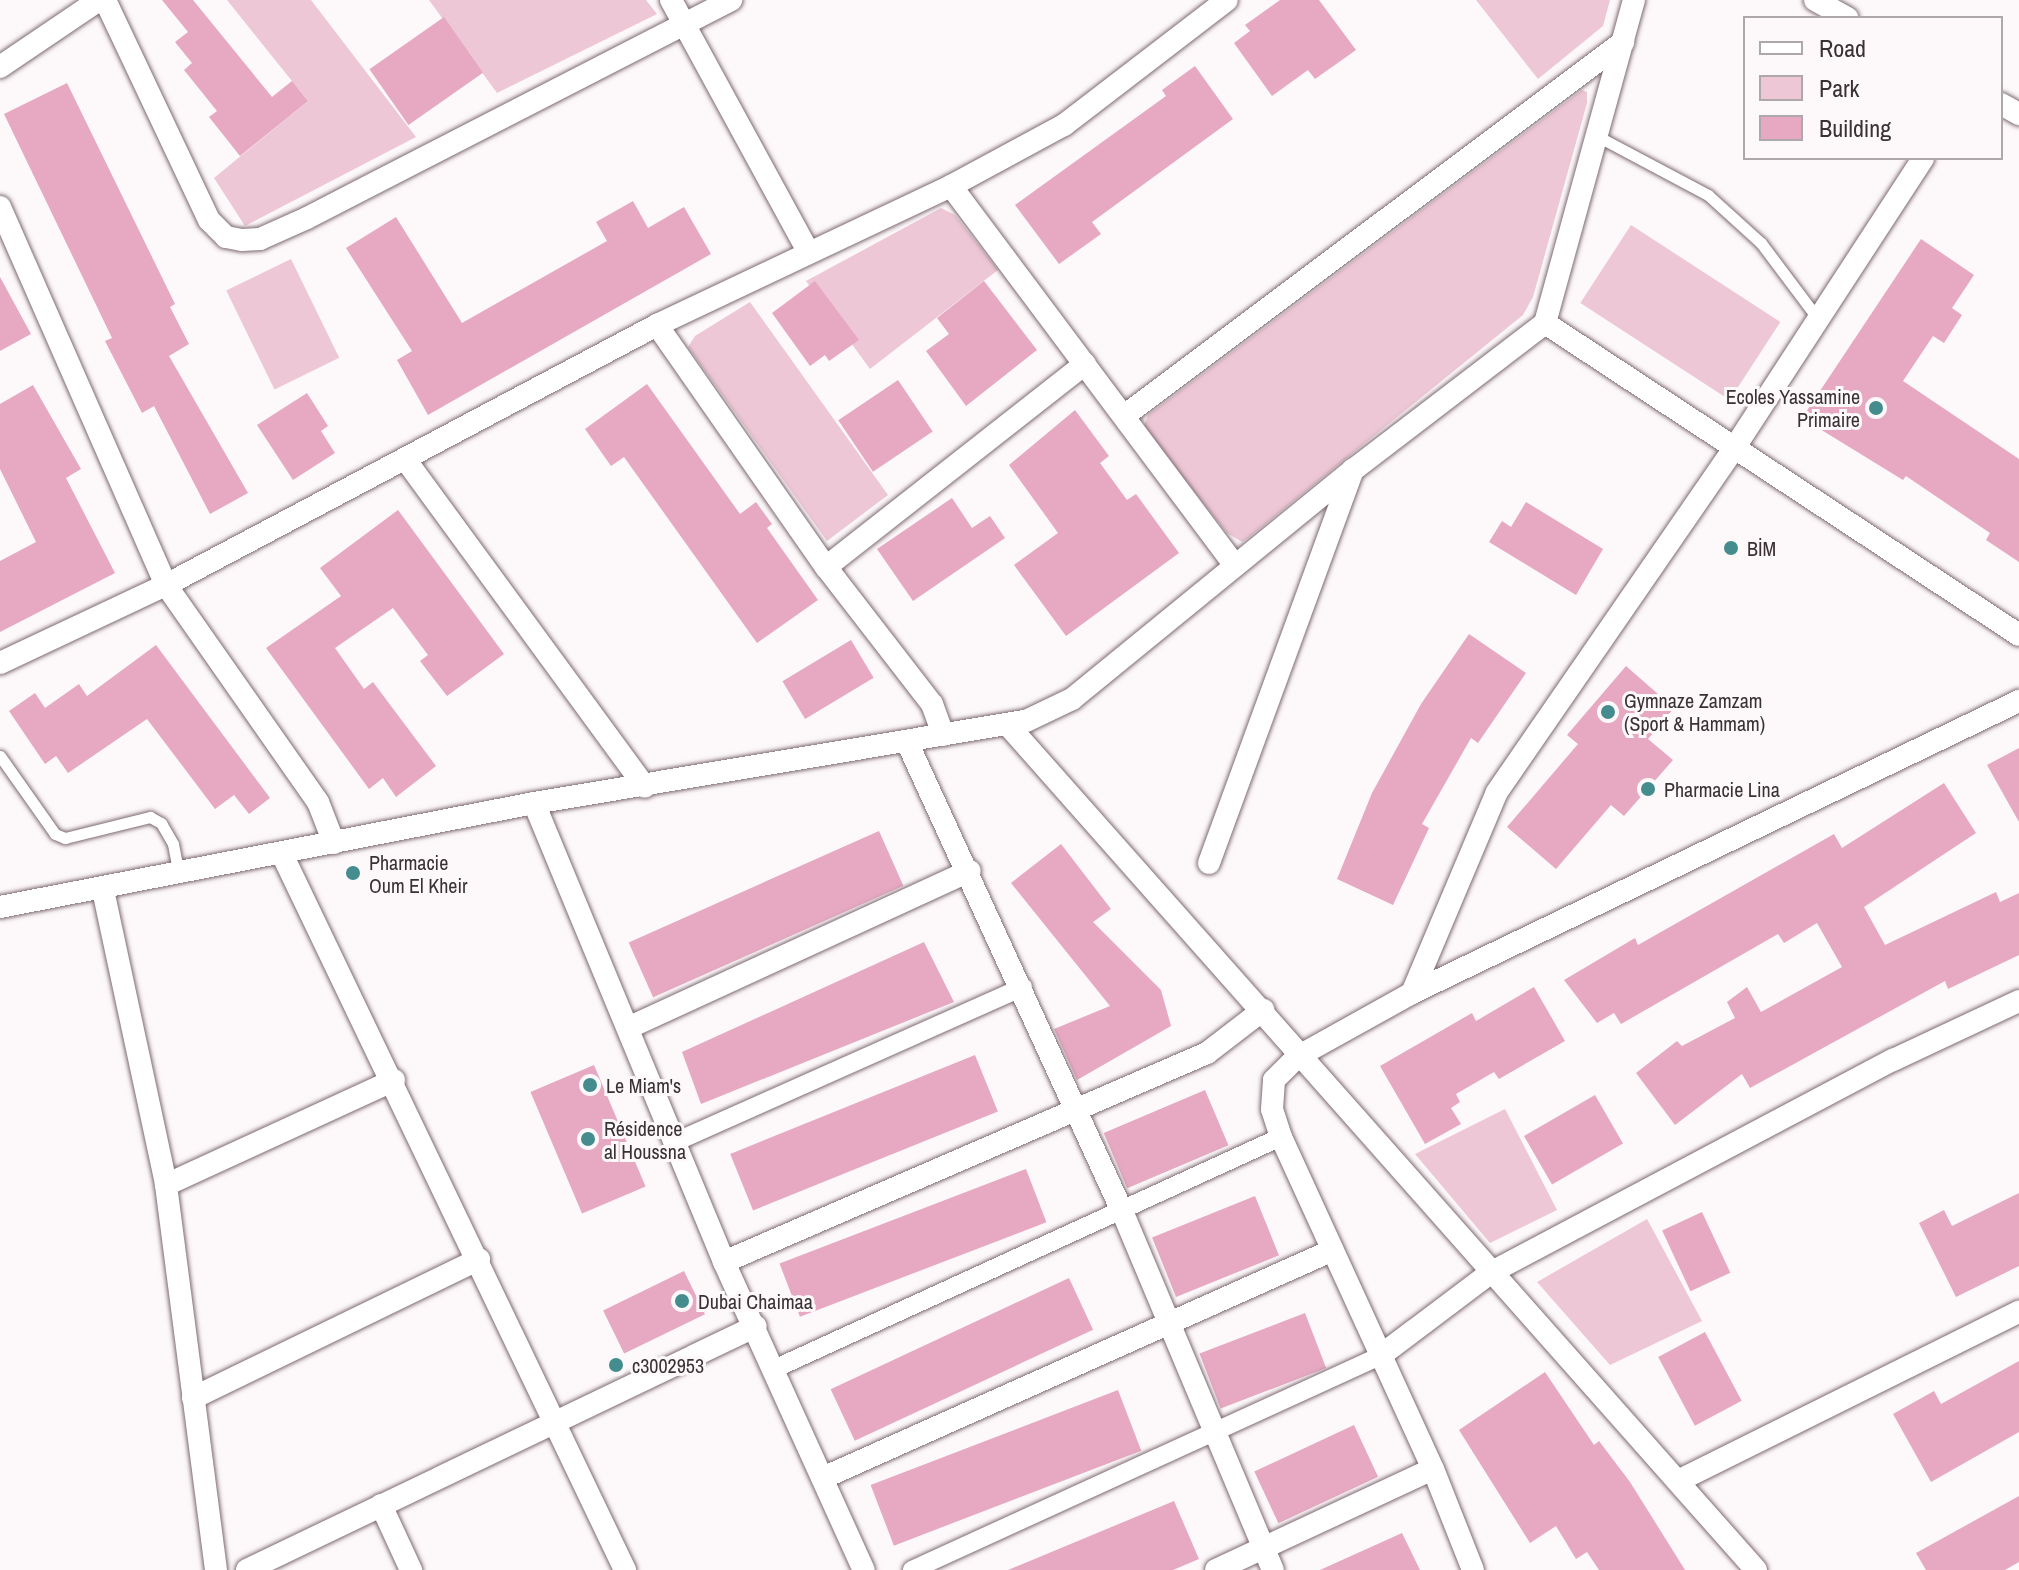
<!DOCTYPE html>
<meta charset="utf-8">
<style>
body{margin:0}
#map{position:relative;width:2019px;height:1570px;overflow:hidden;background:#fdf8fa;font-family:"Archivo Narrow",sans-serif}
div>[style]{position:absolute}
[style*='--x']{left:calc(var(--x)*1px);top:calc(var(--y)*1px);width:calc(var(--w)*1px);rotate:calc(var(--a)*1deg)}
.green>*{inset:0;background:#eec7d6;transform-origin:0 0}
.building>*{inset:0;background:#e6a9c1;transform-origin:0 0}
.roads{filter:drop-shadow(0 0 2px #7d6a71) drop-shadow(0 0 2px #7d6a71)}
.service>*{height:11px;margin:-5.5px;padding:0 5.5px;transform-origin:5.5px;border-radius:5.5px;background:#fff}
.pedestrian>*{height:18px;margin:-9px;padding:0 9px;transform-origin:9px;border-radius:9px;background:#fff}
.minor>*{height:22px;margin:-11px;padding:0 11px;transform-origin:11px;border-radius:11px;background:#fff}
.dots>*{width:22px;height:22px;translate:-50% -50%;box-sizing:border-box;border:4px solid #fdf8fa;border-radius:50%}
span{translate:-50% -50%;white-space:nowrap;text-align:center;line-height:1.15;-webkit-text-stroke:6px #fdf8fa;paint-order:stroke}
.poi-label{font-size:20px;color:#393134}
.right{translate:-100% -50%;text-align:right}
.left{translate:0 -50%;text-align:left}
.legend{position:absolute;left:1743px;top:16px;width:260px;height:144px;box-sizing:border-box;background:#fdf8fa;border:2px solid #afa8ab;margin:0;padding:10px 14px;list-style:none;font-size:24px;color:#393134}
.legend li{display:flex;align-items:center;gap:16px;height:40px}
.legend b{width:40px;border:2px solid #afa8ab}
</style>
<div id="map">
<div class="green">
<div style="clip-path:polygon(227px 0,311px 0,416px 137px,245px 226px,214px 178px,308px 101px)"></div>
<div style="clip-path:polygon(429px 0,646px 0,657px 14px,497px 93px)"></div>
<div style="clip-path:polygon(1476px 0,1610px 0,1603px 26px,1538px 79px)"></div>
<div style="clip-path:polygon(1582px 90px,1587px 92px,1587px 103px,1533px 297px,1523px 315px,1248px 538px,1242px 542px,1227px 533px,1151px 437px,1144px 425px,1148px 415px)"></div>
<div style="clip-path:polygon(941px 208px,955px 215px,998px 270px,870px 369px,806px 281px)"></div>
<div style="left:1631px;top:225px;width:178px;height:93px;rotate:33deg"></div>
<div style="left:291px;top:259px;width:110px;height:72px;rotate:64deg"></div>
<div style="clip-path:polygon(750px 302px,888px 495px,827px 541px,688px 347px,695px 336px)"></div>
<div style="clip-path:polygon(1505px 1109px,1557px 1210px,1490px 1243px,1415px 1154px)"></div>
<div style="clip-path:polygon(1647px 1219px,1702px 1321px,1610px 1365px,1537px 1282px)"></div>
</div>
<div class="building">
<div style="clip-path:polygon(162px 0,193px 0,272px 97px,292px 81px,308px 101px,240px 156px,209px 117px,217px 111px,184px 70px,192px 63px,175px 42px,188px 32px)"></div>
<div style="clip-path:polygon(1280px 0,1319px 0,1356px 50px,1315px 79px,1308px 70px,1272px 96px,1234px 43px,1250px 31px,1245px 25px)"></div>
<div style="left:444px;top:17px;width:68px;height:91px;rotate:55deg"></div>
<div style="clip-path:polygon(1195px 66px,1233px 119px,1092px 222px,1101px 234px,1059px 264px,1015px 205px,1166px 96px,1162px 90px)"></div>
<div style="clip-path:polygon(67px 83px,175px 304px,170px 307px,189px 344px,169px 356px,248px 493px,210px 514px,154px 406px,142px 413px,105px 341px,112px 338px,4px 114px)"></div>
<div style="clip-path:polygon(633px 201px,648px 228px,684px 207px,711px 254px,428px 415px,397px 360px,412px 351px,346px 248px,396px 217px,462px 323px,607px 241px,596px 222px)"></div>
<div style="clip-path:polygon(1921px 239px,1974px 275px,1952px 308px,1962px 315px,1944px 343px,1933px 336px,1903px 381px,2019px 459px,2019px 562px,1986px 540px,1990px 533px,1906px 476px,1903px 480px,1802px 418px)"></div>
<div style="clip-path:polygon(0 277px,31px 334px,0 351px)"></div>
<div style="clip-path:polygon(815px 281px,859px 340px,829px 361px,825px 355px,810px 366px,772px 313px)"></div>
<div style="clip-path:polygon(984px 281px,1037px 350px,966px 406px,926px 351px,949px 334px,937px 318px)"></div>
<div style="left:898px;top:380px;width:62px;height:72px;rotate:56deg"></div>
<div style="clip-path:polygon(647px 384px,740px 514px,756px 502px,772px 524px,767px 528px,818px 600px,757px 643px,624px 457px,611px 466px,585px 429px)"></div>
<div style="clip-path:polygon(33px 385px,81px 469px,66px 478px,115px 573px,0 632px,0 561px,36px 542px,0 469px,0 404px)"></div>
<div style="clip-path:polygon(307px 393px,328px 426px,321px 431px,335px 453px,293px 480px,257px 425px)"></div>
<div style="clip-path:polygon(1075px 410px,1109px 456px,1100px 463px,1127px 500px,1136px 494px,1179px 553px,1066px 636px,1014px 565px,1058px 533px,1009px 465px)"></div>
<div style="clip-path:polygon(952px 498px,972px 528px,990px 516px,1005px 538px,913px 601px,877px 549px)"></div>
<div style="clip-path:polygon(1526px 502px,1603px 549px,1576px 595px,1489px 542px,1502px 521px,1511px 527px)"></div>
<div style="clip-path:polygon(398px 510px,504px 654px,447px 696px,420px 661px,428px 655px,393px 608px,335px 648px,364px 689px,373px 682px,436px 766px,396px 797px,383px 778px,369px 789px,266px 648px,341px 596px,320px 568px)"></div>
<div style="clip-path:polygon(1469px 634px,1526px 673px,1478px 743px,1471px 738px,1422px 824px,1429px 828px,1393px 905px,1337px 879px,1372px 793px,1421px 704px)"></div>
<div style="left:851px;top:640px;width:44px;height:80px;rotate:59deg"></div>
<div style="clip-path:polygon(156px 645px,270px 798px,249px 814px,234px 795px,215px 809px,147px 719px,68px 773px,56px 756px,45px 764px,9px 711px,35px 693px,45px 708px,79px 684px,87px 696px)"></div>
<div style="clip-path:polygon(1626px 666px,1674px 708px,1648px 739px,1673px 760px,1624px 816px,1611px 805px,1556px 869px,1507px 827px,1578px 744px,1567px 735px)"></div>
<div style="clip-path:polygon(2019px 748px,2019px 822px,1987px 765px)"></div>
<div style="clip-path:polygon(1944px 783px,1976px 833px,1864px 907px,1885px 945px,1996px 892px,2000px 902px,2019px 893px,2019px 955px,1948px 989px,1945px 981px,1750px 1088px,1742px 1074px,1675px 1125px,1636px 1073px,1677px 1041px,1682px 1046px,1735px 1018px,1727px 1002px,1747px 987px,1761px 1012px,1842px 967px,1817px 923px,1784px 943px,1778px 934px,1621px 1024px,1614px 1013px,1597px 1023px,1564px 980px,1635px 938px,1638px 945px,1834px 834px,1842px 848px)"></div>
<div style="left:879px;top:831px;width:60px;height:274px;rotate:66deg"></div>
<div style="clip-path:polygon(1061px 844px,1111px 909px,1093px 922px,1161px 990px,1171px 1026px,1077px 1080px,1054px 1029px,1110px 1006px,1011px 883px)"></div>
<div style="clip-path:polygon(924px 942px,954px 1002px,701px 1104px,682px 1052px)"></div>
<div style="clip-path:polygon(1534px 987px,1565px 1041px,1499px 1079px,1494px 1072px,1456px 1094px,1460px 1102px,1451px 1108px,1461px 1124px,1425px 1144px,1380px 1066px,1472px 1013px,1476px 1021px)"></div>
<div style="left:975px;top:1055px;width:61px;height:264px;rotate:68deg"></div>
<div style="left:594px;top:1065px;width:132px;height:69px;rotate:67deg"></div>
<div style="left:1205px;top:1090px;width:60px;height:110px;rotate:67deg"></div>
<div style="left:1595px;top:1095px;width:56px;height:82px;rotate:60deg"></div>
<div style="left:1026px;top:1169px;width:57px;height:264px;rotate:69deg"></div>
<div style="clip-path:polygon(2019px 1193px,2019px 1266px,1956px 1297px,1919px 1223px,1944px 1210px,1952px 1226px)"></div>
<div style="left:1255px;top:1196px;width:64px;height:111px;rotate:68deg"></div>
<div style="left:1702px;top:1212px;width:67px;height:44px;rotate:65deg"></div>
<div style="left:684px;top:1271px;width:48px;height:90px;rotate:64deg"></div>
<div style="left:1069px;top:1278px;width:57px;height:263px;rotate:65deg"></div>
<div style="left:1305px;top:1313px;width:59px;height:113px;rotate:69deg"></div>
<div style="left:1705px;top:1332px;width:78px;height:53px;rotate:62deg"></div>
<div style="clip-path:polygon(2019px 1361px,2019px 1432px,1931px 1482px,1893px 1414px,1934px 1391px,1941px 1404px)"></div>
<div style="clip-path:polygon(1545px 1372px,1594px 1445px,1599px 1441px,1630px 1482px,1685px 1570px,1599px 1570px,1587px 1552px,1576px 1559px,1556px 1526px,1530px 1543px,1459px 1430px)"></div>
<div style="left:1118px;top:1390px;width:65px;height:265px;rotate:69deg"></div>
<div style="left:1354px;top:1425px;width:57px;height:110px;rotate:65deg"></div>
<div style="clip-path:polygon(2019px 1496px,2019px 1562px,2005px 1570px,1926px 1570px,1916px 1553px)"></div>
<div style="clip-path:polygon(1174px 1501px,1199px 1559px,1173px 1570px,1008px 1570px)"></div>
<div style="clip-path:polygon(1402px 1533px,1420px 1570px,1320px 1570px)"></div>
</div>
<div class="roads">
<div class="service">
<div style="--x:1597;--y:136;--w:126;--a:28"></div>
<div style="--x:1708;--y:195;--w:72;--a:42.2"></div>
<div style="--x:1761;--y:243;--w:95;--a:53.1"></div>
<div style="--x:0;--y:756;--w:95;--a:54.8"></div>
<div style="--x:55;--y:834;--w:11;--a:22"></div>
<div style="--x:65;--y:838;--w:88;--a:-13.9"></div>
<div style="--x:150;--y:817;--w:13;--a:29"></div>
<div style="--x:161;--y:823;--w:24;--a:60"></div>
<div style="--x:173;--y:844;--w:32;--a:79"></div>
</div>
<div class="pedestrian">
<div style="--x:675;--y:1142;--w:381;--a:-24"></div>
<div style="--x:774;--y:1369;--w:558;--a:-24.59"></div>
<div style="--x:912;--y:1570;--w:515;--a:-24.57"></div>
</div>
<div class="minor">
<div style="--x:105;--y:0;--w:243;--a:64.7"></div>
<div style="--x:209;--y:220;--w:24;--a:45"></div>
<div style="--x:226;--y:237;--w:16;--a:11"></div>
<div style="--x:242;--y:240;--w:18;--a:-3"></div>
<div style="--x:260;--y:239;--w:51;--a:-24.1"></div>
<div style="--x:307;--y:218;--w:477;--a:-27.2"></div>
<div style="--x:671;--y:0;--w:286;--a:61.4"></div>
<div style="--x:1815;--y:0;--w:37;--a:29"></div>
<div style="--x:0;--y:67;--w:120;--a:-34.1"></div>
<div style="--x:2001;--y:104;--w:21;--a:29"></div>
<div style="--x:951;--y:186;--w:474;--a:53.2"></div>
<div style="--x:0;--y:207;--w:413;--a:66.3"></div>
<div style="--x:166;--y:585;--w:265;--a:55"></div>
<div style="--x:318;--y:802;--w:44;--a:68.7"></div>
<div style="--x:1545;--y:323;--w:567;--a:33.35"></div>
<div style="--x:657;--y:325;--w:295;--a:55.1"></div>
<div style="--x:826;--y:567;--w:173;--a:52.3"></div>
<div style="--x:932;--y:704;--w:33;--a:70"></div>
<div style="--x:1124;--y:416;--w:624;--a:-36.85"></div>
<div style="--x:405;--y:459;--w:406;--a:53.8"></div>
<div style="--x:826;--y:567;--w:329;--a:-38.1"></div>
<div style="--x:0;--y:663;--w:183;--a:-25.2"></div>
<div style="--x:166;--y:585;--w:556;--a:-27.9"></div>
<div style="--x:657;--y:325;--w:325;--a:-25.3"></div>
<div style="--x:951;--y:186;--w:128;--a:-28.4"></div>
<div style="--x:1064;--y:125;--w:205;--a:-37.5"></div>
<div style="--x:1007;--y:724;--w:1130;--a:48.48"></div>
<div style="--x:908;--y:744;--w:514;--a:65.38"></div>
<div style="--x:1122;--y:1211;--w:389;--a:67.2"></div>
<div style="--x:534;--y:803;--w:497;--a:67.5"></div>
<div style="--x:724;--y:1262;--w:338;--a:65.6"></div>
<div style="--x:282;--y:854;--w:794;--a:64.4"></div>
<div style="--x:1209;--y:863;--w:419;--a:-69.9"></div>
<div style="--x:103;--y:890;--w:302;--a:77.9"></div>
<div style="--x:166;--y:1185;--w:388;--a:82.6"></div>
<div style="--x:0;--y:907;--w:544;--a:-11.02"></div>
<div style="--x:534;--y:803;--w:499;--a:-9.5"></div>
<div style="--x:1026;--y:721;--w:51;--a:-25.6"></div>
<div style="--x:1072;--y:699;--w:362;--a:-39.2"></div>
<div style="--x:1353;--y:470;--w:242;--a:-37.4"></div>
<div style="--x:1545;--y:323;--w:335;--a:-74.6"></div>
<div style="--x:1412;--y:993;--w:218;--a:-67.1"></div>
<div style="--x:1497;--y:792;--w:416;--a:-55.4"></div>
<div style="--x:1733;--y:450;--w:348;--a:-56.9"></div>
<div style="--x:628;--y:1028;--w:376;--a:-24.7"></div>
<div style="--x:166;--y:1185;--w:251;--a:-24.7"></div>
<div style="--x:724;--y:1262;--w:526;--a:-23.4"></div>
<div style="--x:1207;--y:1053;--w:71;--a:-37.5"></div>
<div style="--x:1380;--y:1356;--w:138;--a:-37"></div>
<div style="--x:1490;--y:1273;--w:456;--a:-27.9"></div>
<div style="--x:1893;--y:1060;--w:139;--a:-25.1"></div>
<div style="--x:193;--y:1398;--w:318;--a:-25.9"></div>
<div style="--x:825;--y:1477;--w:556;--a:-24.08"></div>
<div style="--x:1678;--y:1481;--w:381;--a:-26.4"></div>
<div style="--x:381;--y:1505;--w:72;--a:65.2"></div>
<div style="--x:247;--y:1570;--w:564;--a:-25.61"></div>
<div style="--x:1216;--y:1570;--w:239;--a:-25"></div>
<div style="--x:1473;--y:1570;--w:109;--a:-111.6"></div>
<div style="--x:1433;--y:1469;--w:365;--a:-114.6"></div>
<div style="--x:1281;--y:1137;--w:29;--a:-108"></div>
<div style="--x:1272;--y:1109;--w:29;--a:-86"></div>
<div style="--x:1274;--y:1080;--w:33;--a:-45"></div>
<div style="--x:1297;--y:1057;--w:132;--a:-29.1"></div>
<div style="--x:1412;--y:993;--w:674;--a:-25.69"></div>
</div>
</div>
<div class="dots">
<div style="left:1876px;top:408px;background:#448c8e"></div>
<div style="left:1731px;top:548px;background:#448c8e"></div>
<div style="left:1608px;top:712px;background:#448c8e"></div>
<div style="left:1648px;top:789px;background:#448c8e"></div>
<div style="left:353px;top:873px;background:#448c8e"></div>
<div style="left:590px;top:1085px;background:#448c8e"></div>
<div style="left:588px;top:1139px;background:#448c8e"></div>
<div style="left:682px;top:1301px;background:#448c8e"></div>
<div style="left:616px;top:1365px;background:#448c8e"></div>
</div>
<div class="poi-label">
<span class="right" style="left:1860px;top:408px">Ecoles Yassamine<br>Primaire</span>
<span class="left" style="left:1747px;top:548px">BİM</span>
<span class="left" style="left:1624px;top:712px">Gymnaze Zamzam<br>(Sport &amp; Hammam)</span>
<span class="left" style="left:1664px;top:789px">Pharmacie Lina</span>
<span class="left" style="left:369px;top:874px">Pharmacie<br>Oum El Kheir</span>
<span class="left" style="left:606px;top:1085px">Le Miam's</span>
<span class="left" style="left:604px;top:1140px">Résidence<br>al Houssna</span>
<span class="left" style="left:698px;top:1301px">Dubai Chaimaa</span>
<span class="left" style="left:632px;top:1365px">c3002953</span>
</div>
<ul class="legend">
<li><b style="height:10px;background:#fff"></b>Road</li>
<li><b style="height:22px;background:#eec7d6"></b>Park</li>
<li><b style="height:22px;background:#e6a9c1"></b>Building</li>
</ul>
</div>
